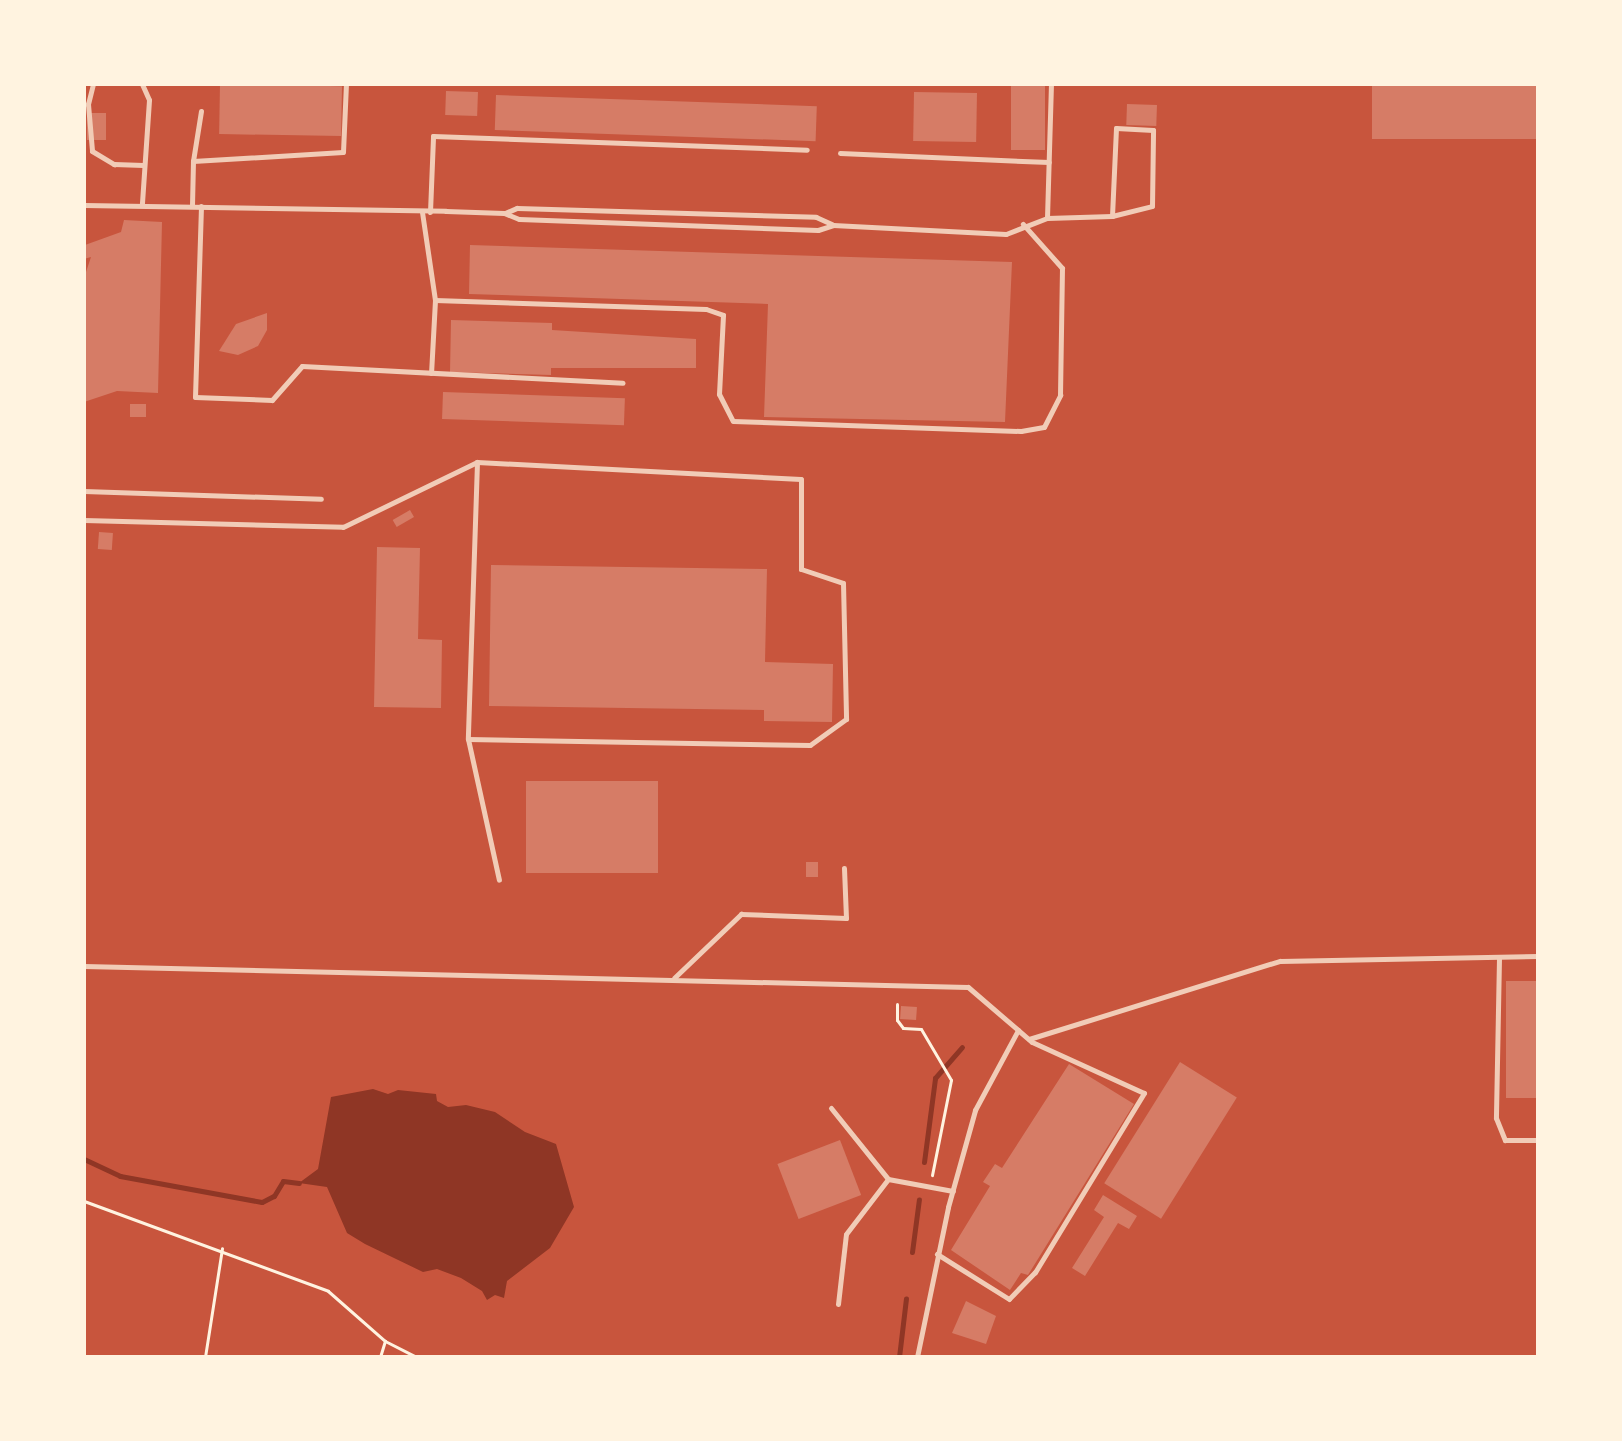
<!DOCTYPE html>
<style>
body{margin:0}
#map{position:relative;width:1622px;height:1441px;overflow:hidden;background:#c8553d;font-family:"Sofia Sans Condensed",sans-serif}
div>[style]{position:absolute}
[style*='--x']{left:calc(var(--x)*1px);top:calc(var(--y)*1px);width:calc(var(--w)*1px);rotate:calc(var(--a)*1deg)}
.water>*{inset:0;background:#8f3625}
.stream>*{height:5px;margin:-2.5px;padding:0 2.5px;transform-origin:2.5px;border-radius:2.5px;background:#8f3625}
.building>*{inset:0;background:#d67c66;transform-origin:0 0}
.path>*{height:3px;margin:-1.5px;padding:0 1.5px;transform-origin:1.5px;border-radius:1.5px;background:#fff3e0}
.service>*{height:5px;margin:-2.5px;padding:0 2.5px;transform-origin:2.5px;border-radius:2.5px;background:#f1ccb7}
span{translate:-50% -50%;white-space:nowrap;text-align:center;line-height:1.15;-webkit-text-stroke:8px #fff3e0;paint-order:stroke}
.frame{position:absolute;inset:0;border:86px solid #fff3e0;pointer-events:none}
</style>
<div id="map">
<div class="water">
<div style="clip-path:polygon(373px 1089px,388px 1094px,398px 1090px,436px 1094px,437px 1101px,448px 1107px,466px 1105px,495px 1112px,525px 1132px,556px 1144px,574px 1207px,550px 1248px,507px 1281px,504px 1298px,495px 1295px,487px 1300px,482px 1291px,461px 1278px,437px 1269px,423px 1272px,365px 1244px,347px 1233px,327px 1187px,299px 1183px,318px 1169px,331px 1097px)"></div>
</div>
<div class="stream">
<div style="--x:84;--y:1159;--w:40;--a:25"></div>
<div style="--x:120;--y:1176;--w:144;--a:10.4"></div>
<div style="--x:262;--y:1202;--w:13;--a:-27"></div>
<div style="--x:274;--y:1196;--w:17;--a:-59"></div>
<div style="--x:283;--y:1181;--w:16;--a:7"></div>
<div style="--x:924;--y:1162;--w:85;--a:-82.5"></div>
<div style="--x:935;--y:1078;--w:41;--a:-48.9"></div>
<div style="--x:912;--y:1252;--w:53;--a:-82.5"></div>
<div style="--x:899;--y:1357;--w:59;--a:-83.2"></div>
</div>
<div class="building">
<div style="left:220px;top:84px;width:122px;height:50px;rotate:1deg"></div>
<div style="left:1372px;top:84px;width:166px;height:55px"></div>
<div style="left:1011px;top:86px;width:34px;height:64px"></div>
<div style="left:446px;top:91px;width:32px;height:24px;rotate:2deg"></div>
<div style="left:914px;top:92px;width:63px;height:49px;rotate:1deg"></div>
<div style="left:496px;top:95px;width:321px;height:35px;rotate:2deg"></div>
<div style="left:1127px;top:104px;width:30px;height:21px;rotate:2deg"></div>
<div style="left:87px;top:113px;width:19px;height:27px"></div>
<div style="clip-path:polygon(124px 220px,162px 222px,158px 393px,117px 391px,84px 402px,84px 278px,91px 257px,84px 259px,85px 245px,121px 232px)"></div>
<div style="clip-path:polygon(470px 245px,1012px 262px,1005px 422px,764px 417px,768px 304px,469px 294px)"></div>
<div style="clip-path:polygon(267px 313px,267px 330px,258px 346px,238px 355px,219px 351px,236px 324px)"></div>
<div style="clip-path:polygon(451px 320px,552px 323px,552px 330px,696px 339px,696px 368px,551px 368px,551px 375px,450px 372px)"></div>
<div style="left:443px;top:392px;width:182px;height:27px;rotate:2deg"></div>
<div style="left:130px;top:404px;width:16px;height:13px"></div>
<div style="left:410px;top:510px;width:8px;height:20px;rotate:60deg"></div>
<div style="left:99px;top:532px;width:14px;height:17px;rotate:4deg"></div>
<div style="clip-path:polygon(377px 547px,420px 548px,418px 639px,442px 640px,441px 708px,374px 707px)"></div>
<div style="clip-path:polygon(491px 565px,767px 569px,765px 662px,833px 664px,832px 722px,764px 721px,764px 710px,489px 706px)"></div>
<div style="left:526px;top:781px;width:132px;height:92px"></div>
<div style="left:806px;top:862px;width:12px;height:15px"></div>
<div style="left:1506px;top:981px;width:32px;height:117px"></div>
<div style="left:901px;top:1006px;width:16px;height:13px;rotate:4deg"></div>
<div style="left:1180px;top:1062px;width:67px;height:143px;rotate:32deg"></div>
<div style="clip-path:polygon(1069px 1064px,1134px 1104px,1028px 1275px,1021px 1273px,1010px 1290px,951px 1250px,990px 1186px,983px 1182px,995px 1164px,1002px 1168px)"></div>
<div style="left:840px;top:1140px;width:59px;height:67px;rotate:69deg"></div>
<div style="clip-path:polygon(1103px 1195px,1137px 1216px,1129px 1229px,1118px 1223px,1085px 1276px,1072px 1268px,1104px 1217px,1094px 1210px)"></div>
<div style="clip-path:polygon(966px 1301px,996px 1316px,986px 1344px,952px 1333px)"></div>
</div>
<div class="path">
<div style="--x:897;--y:1004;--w:16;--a:90"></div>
<div style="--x:897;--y:1020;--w:10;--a:53"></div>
<div style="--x:903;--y:1028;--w:18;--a:3"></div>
<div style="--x:921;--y:1029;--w:59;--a:59.5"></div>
<div style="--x:951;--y:1080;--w:97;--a:101.3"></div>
<div style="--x:84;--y:1201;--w:260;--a:20.2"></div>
<div style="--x:328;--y:1291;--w:76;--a:41.3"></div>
<div style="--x:385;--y:1341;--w:35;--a:27"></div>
<div style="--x:205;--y:1357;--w:110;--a:-81.1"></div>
<div style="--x:380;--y:1357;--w:17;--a:-73"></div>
<div style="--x:517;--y:1357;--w:9;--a:0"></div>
</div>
<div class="service">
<div style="--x:93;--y:84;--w:21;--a:104"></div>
<div style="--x:88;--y:104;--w:47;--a:85.1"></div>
<div style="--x:92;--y:151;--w:26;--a:31"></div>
<div style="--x:114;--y:164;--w:29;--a:2"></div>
<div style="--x:142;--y:84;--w:17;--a:66"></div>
<div style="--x:149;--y:100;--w:104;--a:93.9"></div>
<div style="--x:201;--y:111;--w:51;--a:99.1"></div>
<div style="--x:193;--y:161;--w:150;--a:-3.4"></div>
<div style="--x:343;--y:152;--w:68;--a:-87.5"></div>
<div style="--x:840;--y:153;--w:209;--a:2.5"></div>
<div style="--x:84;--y:205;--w:362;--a:0.9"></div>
<div style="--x:446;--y:211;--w:58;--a:2"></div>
<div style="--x:504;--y:213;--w:16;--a:22"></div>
<div style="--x:519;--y:219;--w:299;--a:2.1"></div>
<div style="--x:818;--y:230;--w:16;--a:-18"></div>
<div style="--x:833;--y:225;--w:173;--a:3"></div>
<div style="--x:1006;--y:234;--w:44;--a:-21.3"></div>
<div style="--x:1047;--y:218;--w:134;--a:-88.3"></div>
<div style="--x:192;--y:205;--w:44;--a:-88.7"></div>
<div style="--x:201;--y:206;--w:191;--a:91.8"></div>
<div style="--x:195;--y:397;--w:77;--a:2.2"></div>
<div style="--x:272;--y:400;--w:45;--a:-48.6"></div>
<div style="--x:302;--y:366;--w:321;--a:3"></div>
<div style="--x:422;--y:212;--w:89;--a:81.6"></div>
<div style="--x:435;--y:300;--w:73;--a:93.1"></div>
<div style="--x:430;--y:212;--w:76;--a:-87.7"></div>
<div style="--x:433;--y:136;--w:374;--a:2.1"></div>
<div style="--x:505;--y:213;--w:13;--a:-23"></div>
<div style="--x:517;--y:208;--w:299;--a:1.7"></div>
<div style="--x:816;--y:217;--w:17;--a:24"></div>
<div style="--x:1047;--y:218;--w:65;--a:-1.8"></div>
<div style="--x:1112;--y:216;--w:41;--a:-14"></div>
<div style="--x:1152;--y:206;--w:76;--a:-89.2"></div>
<div style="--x:1153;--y:130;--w:37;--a:-177"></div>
<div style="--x:1116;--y:128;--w:88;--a:92.6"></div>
<div style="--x:435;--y:300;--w:271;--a:1.9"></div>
<div style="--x:706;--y:309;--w:18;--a:19"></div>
<div style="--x:723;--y:315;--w:79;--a:92.9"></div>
<div style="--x:719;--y:394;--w:30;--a:63"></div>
<div style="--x:733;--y:421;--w:288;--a:2"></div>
<div style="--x:1021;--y:431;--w:23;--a:-10"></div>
<div style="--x:1044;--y:427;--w:36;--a:-63"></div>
<div style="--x:1060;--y:395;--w:127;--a:-89.1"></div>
<div style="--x:1062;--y:268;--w:59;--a:-131.6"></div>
<div style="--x:477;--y:462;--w:277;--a:91.9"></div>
<div style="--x:468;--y:739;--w:144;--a:77.6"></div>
<div style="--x:84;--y:491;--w:237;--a:1.9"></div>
<div style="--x:84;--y:520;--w:259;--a:1.5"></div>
<div style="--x:343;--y:527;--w:149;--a:-25.9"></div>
<div style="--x:477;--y:462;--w:324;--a:3"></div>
<div style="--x:801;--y:479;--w:90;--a:90"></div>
<div style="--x:801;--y:569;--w:44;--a:18.4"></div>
<div style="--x:843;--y:583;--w:136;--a:88.7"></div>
<div style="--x:846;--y:719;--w:44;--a:144.2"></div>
<div style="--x:810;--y:745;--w:342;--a:-179"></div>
<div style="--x:1499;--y:958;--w:160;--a:91.1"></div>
<div style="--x:1496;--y:1118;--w:24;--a:68"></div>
<div style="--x:1505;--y:1140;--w:33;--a:0"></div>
<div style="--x:84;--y:966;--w:884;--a:1.36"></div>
<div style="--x:968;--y:987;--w:84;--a:40.7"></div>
<div style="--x:1032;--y:1042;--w:123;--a:24.5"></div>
<div style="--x:1144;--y:1093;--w:210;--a:121.3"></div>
<div style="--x:1035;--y:1272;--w:37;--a:134"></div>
<div style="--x:1009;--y:1299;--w:85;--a:-148"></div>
<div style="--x:674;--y:978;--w:93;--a:-43.7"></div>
<div style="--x:741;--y:914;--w:105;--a:2.2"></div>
<div style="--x:846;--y:918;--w:50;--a:-92.3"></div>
<div style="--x:1029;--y:1039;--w:263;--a:-17.3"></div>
<div style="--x:1280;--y:961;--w:258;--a:-1.1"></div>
<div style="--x:831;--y:1108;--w:91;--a:51.2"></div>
<div style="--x:888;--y:1179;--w:66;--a:10.5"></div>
<div style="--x:838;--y:1304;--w:70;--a:-83.5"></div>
<div style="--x:846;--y:1234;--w:69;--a:-52.6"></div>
<div style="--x:917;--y:1357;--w:153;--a:-78.3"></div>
<div style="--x:948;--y:1207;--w:101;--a:-74.4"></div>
<div style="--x:975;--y:1110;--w:91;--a:-61.7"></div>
</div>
<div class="frame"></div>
</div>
